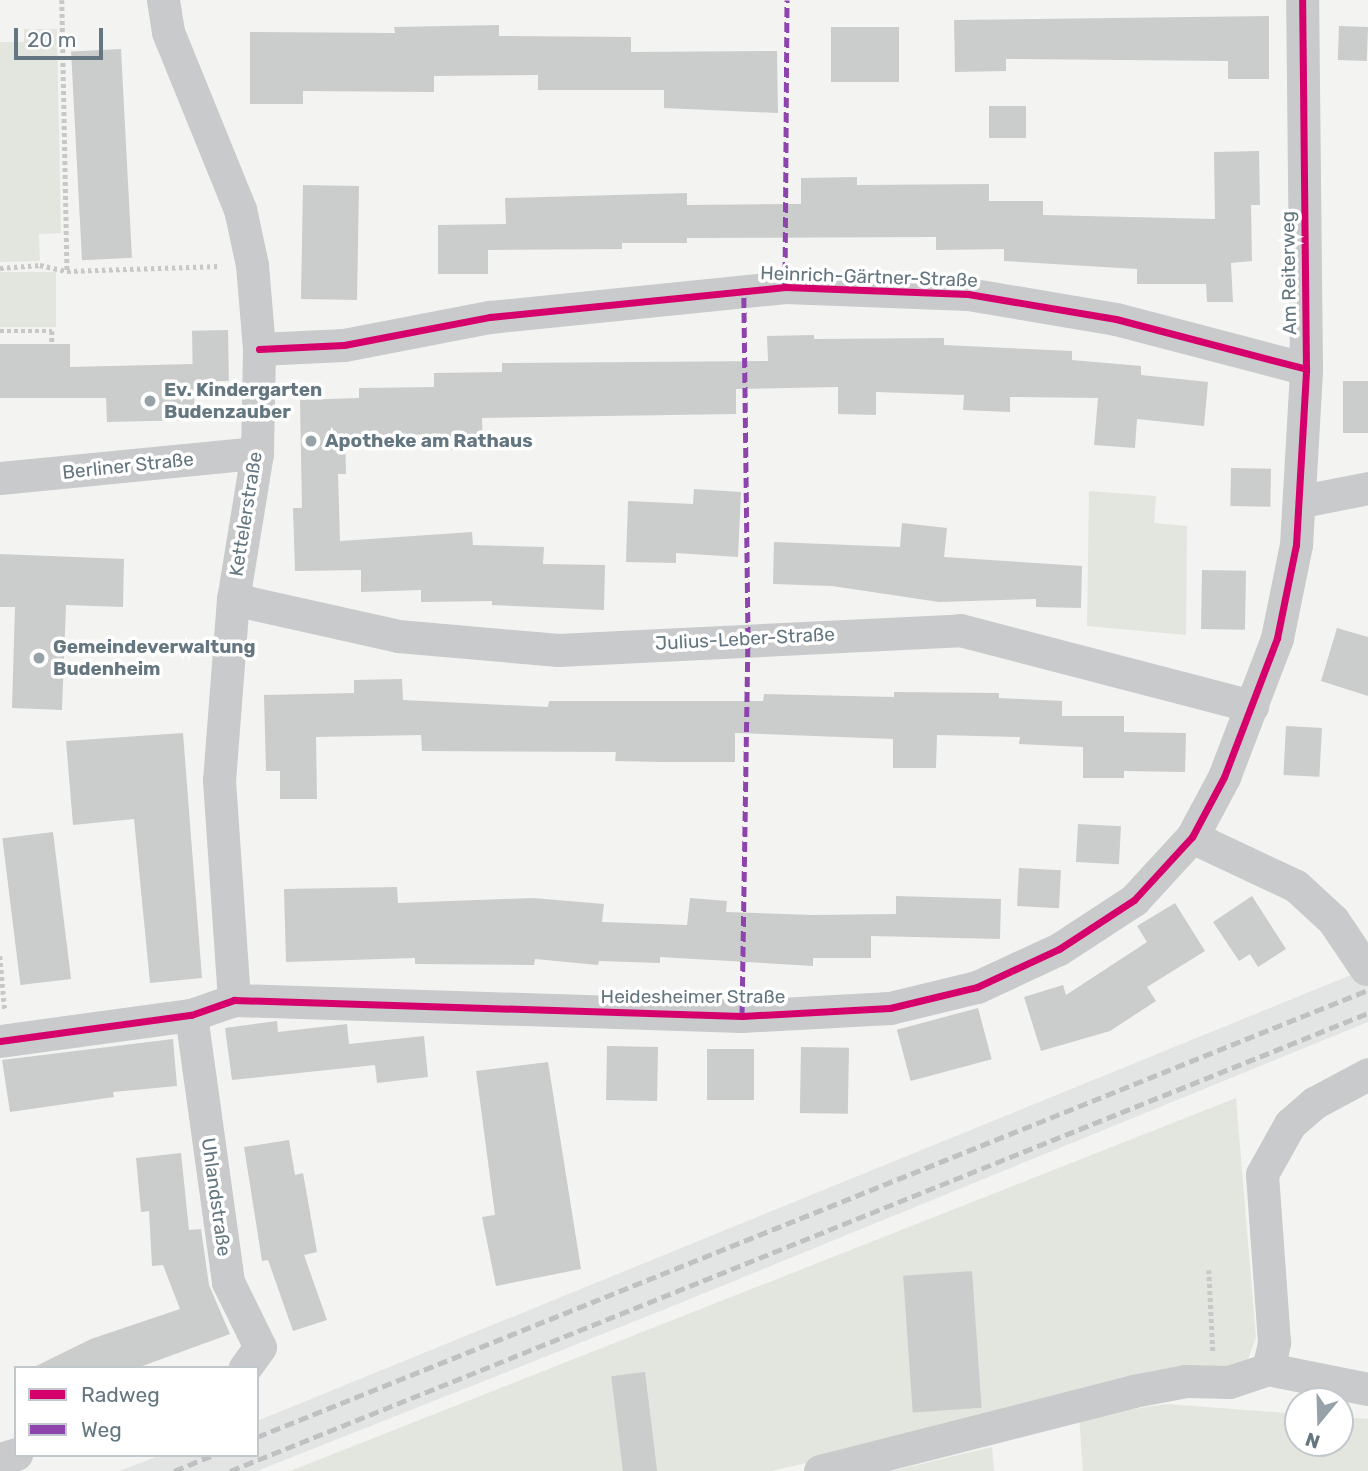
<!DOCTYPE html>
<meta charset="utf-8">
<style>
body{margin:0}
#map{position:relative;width:1368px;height:1471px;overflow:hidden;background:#f3f3f1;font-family:Rubik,sans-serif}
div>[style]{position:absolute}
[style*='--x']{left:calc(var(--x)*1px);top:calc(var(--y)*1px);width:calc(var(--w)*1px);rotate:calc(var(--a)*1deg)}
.built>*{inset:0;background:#e3e4e4}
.green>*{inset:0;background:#e3e6df;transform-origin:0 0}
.building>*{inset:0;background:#cbcccc;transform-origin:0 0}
.path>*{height:4.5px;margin-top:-2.25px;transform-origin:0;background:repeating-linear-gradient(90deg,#c7c8c8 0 3.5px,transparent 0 7px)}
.minor>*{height:33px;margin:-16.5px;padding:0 16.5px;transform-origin:16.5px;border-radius:16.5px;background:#c8cacb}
.rail>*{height:5px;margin-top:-2.5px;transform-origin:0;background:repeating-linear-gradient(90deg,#bfc0c1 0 10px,transparent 0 15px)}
.quiet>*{height:5px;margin-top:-2.5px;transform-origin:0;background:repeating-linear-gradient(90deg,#8e44ad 0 10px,transparent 0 15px)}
.cycleway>*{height:7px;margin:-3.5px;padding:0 3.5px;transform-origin:3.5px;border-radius:3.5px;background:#d6006c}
.dots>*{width:19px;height:19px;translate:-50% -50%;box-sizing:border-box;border:4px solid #fff;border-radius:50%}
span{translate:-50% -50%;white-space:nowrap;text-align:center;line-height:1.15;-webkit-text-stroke:7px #fff;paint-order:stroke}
.street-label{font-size:19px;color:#647680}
.poi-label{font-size:19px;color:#647680;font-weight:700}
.left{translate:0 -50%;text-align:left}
.legend{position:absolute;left:14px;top:1366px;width:245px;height:91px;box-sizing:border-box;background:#fff;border:2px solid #c1c8cc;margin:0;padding:9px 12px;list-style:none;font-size:21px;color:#647680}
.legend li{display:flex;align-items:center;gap:14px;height:35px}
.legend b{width:35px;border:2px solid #c1c8cc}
.north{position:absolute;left:1284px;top:1387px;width:70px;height:70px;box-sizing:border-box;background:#fff;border:2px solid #c1c8cc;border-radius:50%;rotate:199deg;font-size:19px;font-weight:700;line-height:28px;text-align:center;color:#647680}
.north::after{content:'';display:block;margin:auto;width:24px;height:32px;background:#96a2a8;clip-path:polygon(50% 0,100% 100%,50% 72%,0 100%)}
.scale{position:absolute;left:14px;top:28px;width:89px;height:32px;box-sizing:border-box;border:4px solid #647680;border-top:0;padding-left:9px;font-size:21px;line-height:24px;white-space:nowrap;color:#647680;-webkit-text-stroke:5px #fff;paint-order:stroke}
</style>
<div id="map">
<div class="built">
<div style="clip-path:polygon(1368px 968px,1368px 1022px,668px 1308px,257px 1471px,119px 1471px,161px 1455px,257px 1455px,257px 1421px)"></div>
</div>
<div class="green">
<div style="clip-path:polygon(24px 29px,57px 29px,61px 233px,39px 234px,40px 261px,0 262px,0 42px,24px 42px)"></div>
<div style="left:56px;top:272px;width:55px;height:56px;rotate:90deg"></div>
<div style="clip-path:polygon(1089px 491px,1156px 496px,1154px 523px,1187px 526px,1186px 635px,1087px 626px)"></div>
<div style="clip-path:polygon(1236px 1098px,1256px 1337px,1246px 1365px,771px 1471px,290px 1471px)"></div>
<div style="clip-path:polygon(1167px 1404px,1298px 1414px,1298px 1443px,1340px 1443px,1340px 1417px,1368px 1419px,1368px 1471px,1083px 1471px,1079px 1417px)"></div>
<div style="clip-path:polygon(992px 1447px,994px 1471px,892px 1471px)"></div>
</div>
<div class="building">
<div style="clip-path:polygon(1269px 16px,1269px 79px,1228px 79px,1228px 61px,1006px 59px,1006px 71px,955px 72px,954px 20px)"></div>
<div style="clip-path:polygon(499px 25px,499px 36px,631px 37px,631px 52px,777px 51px,778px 113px,664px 108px,664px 90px,538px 90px,538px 75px,434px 76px,434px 92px,303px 91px,303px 104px,250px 104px,250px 32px,395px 33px,394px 27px)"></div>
<div style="left:1339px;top:26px;width:29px;height:34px;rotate:2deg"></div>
<div style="left:831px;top:27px;width:68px;height:55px"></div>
<div style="left:121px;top:49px;width:209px;height:50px;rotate:87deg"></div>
<div style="left:989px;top:106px;width:37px;height:32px"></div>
<div style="clip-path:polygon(1259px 151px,1260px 205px,1251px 205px,1252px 261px,1231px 263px,1233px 302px,1207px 302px,1206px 284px,1137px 284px,1137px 269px,1004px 261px,1004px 249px,936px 250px,936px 237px,687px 238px,687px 243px,622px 243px,622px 249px,488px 250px,488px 274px,438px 274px,438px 225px,506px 224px,505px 198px,687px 193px,687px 205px,801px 204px,801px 178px,857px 177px,857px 185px,989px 184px,989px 201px,1043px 201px,1043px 215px,1215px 219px,1214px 152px)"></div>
<div style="left:303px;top:185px;width:56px;height:114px;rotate:1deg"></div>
<div style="left:228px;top:330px;width:51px;height:36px;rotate:89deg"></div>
<div style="clip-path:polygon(814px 335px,814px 339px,944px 338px,944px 345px,1072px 351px,1072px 360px,1141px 366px,1141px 375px,1208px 382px,1204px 426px,1137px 419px,1135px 448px,1094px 445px,1098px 398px,1010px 397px,1010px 412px,963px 410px,964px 395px,876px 392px,876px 415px,838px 414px,838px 387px,736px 389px,736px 414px,482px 418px,483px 449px,436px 450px,435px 434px,345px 437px,346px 474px,338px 474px,340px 541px,472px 532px,473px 545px,544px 547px,543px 564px,605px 565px,604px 610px,492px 605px,492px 601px,421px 602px,421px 590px,361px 592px,361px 570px,295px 571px,293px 508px,302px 508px,300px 400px,359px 398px,359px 388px,434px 387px,434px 373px,502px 372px,502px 363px,768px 361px,767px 336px)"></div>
<div style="clip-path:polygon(0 344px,70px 344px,70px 367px,193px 364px,195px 420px,107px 422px,106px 398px,0 398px)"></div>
<div style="left:1343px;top:381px;width:25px;height:52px"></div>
<div style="left:1231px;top:468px;width:40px;height:38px;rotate:1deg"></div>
<div style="clip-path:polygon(694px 489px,741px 492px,738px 557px,676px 553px,676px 563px,626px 562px,628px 501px,693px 504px)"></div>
<div style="clip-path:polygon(902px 523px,947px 528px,944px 557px,1082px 566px,1081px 608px,1036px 607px,1036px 599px,939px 602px,832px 586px,773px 584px,774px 542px,900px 547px)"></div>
<div style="clip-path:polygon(0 554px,124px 559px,123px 607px,66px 605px,62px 710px,12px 708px,15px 607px,0 607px)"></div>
<div style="left:1202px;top:570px;width:44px;height:59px;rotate:1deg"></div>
<div style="clip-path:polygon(1337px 628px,1368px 637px,1368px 696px,1321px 681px)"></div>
<div style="clip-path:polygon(402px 679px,403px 700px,548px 707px,549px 701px,763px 701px,764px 694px,894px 697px,894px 692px,999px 693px,999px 698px,1062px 701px,1062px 716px,1124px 716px,1124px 732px,1186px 733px,1185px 772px,1124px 771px,1124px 778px,1083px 778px,1083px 747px,1019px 744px,1020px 737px,937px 735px,936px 768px,893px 768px,893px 739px,735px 733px,735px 762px,662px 762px,615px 761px,616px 752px,422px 751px,421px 735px,316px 737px,317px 799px,280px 799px,280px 771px,266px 771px,264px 695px,354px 693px,354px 680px)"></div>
<div style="left:1286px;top:726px;width:36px;height:49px;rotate:3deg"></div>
<div style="clip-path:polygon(183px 733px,202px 978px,150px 983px,134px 819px,73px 825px,66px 741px)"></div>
<div style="left:1078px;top:824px;width:43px;height:38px;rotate:3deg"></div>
<div style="left:53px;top:832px;width:148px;height:51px;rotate:83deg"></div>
<div style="left:1019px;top:868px;width:42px;height:38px;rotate:3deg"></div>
<div style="clip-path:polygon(397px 887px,398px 903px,533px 898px,604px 904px,602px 922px,687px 925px,690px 898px,727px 901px,726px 912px,813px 915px,896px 914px,896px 896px,1001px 899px,1000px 939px,871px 936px,871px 958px,813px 958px,813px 966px,660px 957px,660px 963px,599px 961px,598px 965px,535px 959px,534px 965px,415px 964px,415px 958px,286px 962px,284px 889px)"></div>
<div style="clip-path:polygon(1252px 896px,1286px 949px,1258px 967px,1250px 954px,1239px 961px,1213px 922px)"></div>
<div style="clip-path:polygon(1175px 903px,1205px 951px,1147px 987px,1156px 1001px,1110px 1031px,1041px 1051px,1024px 997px,1063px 985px,1066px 995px,1147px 942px,1137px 926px)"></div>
<div style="left:978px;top:1008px;width:53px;height:84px;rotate:75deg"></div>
<div style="clip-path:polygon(277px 1021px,278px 1032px,347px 1024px,349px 1044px,424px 1036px,428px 1077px,377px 1083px,375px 1065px,232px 1080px,225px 1028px)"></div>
<div style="clip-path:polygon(173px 1039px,177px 1086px,113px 1092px,114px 1097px,10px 1112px,2px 1060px)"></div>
<div style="left:607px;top:1046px;width:51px;height:54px;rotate:1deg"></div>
<div style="left:801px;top:1047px;width:48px;height:66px;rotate:1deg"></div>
<div style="left:707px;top:1049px;width:47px;height:51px"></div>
<div style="clip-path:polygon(548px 1062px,581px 1269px,496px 1286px,482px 1217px,495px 1215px,476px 1071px)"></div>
<div style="clip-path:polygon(289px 1140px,295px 1175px,303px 1173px,317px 1252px,304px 1255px,327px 1320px,293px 1331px,268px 1260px,262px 1261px,244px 1147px)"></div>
<div style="clip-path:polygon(181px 1153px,189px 1230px,201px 1229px,209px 1285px,230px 1334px,137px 1368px,32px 1368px,91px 1339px,180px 1309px,163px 1265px,152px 1266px,149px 1211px,141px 1212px,136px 1158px)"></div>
<div style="left:972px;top:1271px;width:137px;height:69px;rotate:86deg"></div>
<div style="left:645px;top:1372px;width:100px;height:34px;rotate:83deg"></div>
</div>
<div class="path">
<div style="--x:62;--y:0;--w:271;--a:88.9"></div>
<div style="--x:67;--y:271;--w:153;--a:-1.9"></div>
<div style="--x:0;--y:268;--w:40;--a:-4.3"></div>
<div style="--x:40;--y:265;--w:28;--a:13"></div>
<div style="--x:0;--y:331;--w:52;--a:0"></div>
<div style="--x:52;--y:331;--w:13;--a:90"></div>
<div style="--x:0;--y:956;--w:55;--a:84.8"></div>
<div style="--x:1209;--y:1270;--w:83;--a:87.2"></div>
</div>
<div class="minor">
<div style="--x:163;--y:0;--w:32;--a:81"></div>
<div style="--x:168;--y:32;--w:191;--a:67.9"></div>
<div style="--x:240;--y:209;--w:57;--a:77.9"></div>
<div style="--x:252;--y:265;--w:84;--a:85.2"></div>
<div style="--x:259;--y:349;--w:104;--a:91.1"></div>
<div style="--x:257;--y:453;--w:148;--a:99.3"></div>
<div style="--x:233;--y:599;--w:182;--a:94.4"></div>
<div style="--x:219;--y:780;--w:221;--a:86.1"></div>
<div style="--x:259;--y:349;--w:85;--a:-2.7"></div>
<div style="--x:344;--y:345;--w:149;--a:-10.9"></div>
<div style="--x:490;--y:317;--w:297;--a:-5.8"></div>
<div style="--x:785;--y:287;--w:183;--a:2.2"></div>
<div style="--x:968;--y:294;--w:150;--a:9.6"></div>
<div style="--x:1116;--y:319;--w:196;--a:14.7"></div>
<div style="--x:0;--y:478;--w:258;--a:-5.6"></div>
<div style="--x:1302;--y:501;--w:67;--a:-11.1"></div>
<div style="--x:233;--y:599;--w:169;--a:12.6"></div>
<div style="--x:398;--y:636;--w:161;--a:5"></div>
<div style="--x:558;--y:650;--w:402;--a:-2.8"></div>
<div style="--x:960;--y:630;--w:302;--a:14.6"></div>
<div style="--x:1192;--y:837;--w:115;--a:25.2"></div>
<div style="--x:1296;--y:886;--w:50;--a:42.6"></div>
<div style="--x:1333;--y:920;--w:59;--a:56"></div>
<div style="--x:191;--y:1015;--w:270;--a:82.1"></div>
<div style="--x:228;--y:1282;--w:72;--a:63.8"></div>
<div style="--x:260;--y:1347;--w:26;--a:126"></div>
<div style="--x:0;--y:1041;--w:193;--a:-7.8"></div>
<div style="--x:191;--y:1015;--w:46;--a:-19.2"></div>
<div style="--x:234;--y:1000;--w:508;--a:1.8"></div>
<div style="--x:742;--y:1016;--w:148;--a:-3.1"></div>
<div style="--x:890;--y:1008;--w:89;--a:-13.6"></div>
<div style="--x:977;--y:987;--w:90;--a:-24.9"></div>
<div style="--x:1059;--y:949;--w:90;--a:-33.2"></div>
<div style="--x:1134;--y:900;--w:86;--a:-47.4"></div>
<div style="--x:1192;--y:837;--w:68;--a:-61.9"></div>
<div style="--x:1224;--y:777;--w:149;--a:-69.1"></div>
<div style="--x:1277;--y:638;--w:95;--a:-78.5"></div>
<div style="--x:1296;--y:545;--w:176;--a:-86.7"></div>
<div style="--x:1306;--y:369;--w:369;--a:-90.6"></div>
<div style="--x:1268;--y:1369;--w:102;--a:11.3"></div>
<div style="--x:0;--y:1459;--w:17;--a:-17"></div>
<div style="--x:820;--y:1471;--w:323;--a:-14.3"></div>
<div style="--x:1133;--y:1391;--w:54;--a:-10.7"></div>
<div style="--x:1186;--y:1381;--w:43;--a:1.3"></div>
<div style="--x:1229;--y:1382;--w:41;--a:-18.4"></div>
<div style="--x:1268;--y:1369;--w:28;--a:-77"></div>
<div style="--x:1274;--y:1342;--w:168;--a:-94.1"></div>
<div style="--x:1262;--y:1174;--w:57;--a:-60.8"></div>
<div style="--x:1290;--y:1124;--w:32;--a:-41"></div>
<div style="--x:1314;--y:1103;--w:61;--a:-28.2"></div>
</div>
<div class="rail">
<div style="--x:257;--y:1437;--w:1198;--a:-21.92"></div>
<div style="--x:174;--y:1471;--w:42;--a:-22.3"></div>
<div style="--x:230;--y:1471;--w:1227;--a:-21.92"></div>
</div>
<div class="quiet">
<div style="--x:785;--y:287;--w:287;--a:-89.6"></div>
<div style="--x:742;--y:1016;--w:379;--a:-89.1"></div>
<div style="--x:748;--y:637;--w:349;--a:-90.7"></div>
</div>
<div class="cycleway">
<div style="--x:259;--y:349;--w:85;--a:-2.7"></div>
<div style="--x:344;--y:345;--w:149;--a:-10.9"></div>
<div style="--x:490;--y:317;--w:297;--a:-5.8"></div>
<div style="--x:785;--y:287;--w:183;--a:2.2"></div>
<div style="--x:968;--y:294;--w:150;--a:9.6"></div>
<div style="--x:1116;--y:319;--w:196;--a:14.7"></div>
<div style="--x:0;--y:1041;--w:193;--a:-7.8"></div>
<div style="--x:191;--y:1015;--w:46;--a:-19.2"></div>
<div style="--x:234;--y:1000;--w:508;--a:1.8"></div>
<div style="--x:742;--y:1016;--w:148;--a:-3.1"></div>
<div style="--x:890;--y:1008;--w:89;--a:-13.6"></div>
<div style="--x:977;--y:987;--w:90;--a:-24.9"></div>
<div style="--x:1059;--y:949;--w:90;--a:-33.2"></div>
<div style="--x:1134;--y:900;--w:86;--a:-47.4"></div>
<div style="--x:1192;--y:837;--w:68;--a:-61.9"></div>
<div style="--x:1224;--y:777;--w:149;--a:-69.1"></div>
<div style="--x:1277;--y:638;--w:95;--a:-78.5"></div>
<div style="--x:1296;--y:545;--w:176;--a:-86.7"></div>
<div style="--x:1306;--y:369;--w:369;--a:-90.6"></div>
</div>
<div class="dots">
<div style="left:150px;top:401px;background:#96a2a8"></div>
<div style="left:311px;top:441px;background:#96a2a8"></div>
<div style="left:39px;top:658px;background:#96a2a8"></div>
</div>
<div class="street-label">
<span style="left:1289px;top:273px;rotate:-91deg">Am Reiterweg</span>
<span style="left:869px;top:277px;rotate:2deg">Heinrich-Gärtner-Straße</span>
<span style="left:128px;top:466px;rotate:-6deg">Berliner Straße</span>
<span style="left:246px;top:514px;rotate:-81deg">Kettelerstraße</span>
<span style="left:745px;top:639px;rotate:-3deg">Julius-Leber-Straße</span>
<span style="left:693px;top:997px">Heidesheimer Straße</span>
<span style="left:216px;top:1197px;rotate:82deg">Uhlandstraße</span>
</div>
<div class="poi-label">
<span class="left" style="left:164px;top:401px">Ev. Kindergarten<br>Budenzauber</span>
<span class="left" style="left:325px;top:441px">Apotheke am Rathaus</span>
<span class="left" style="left:53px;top:658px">Gemeindeverwaltung<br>Budenheim</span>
</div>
<ul class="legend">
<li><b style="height:9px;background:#d6006c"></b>Radweg</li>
<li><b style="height:9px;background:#8e44ad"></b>Weg</li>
</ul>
<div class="north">N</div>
<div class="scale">20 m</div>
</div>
